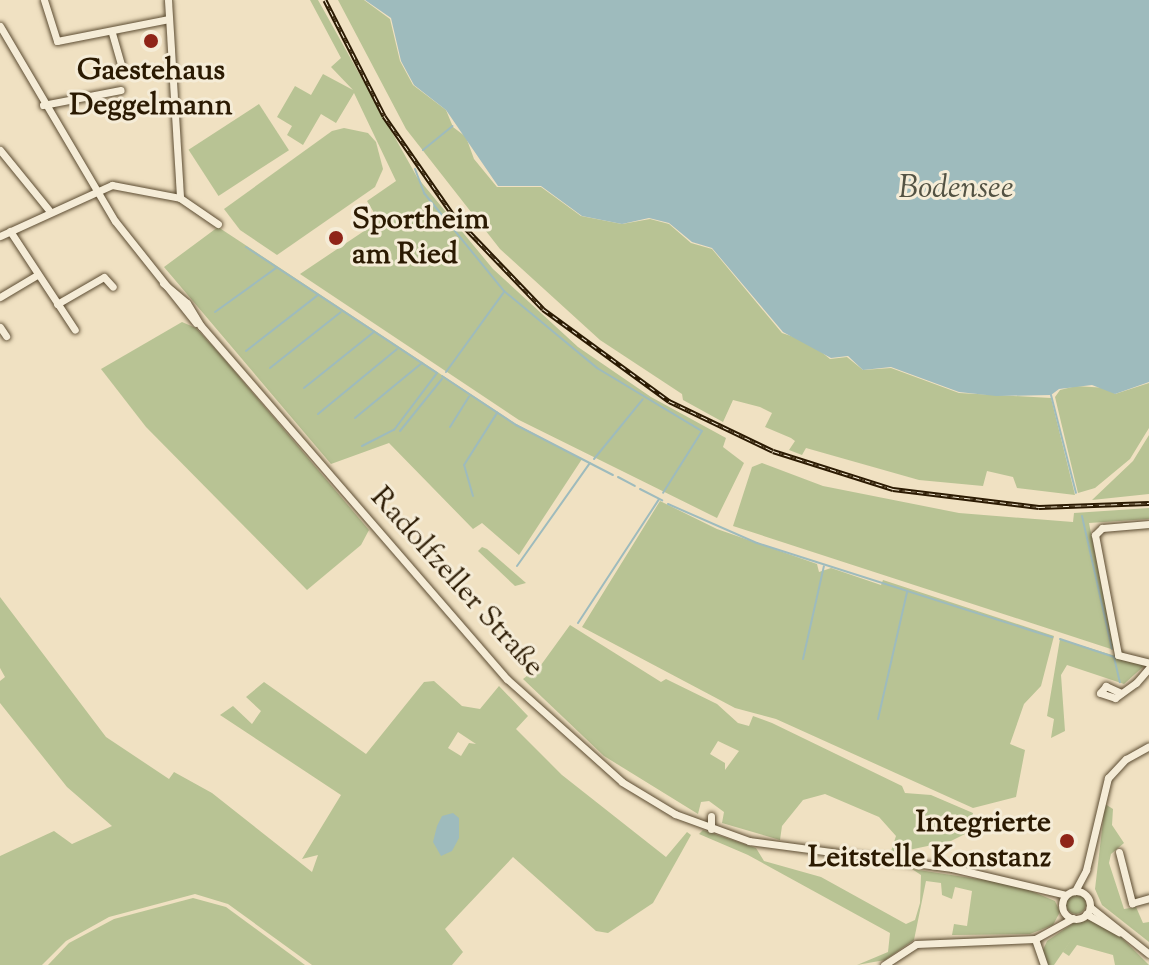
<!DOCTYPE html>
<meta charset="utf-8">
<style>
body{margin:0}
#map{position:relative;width:1149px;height:965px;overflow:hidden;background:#f0e1c2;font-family:"Sorts Mill Goudy",serif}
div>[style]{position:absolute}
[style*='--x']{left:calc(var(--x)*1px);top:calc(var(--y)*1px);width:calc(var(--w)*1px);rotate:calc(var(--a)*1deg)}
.green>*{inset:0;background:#b8c394;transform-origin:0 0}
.round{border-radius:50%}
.water>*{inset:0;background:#9ebbbd}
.stream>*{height:2px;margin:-1px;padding:0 1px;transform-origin:1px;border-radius:1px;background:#9ebbbd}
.roads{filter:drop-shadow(0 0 2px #5c4c32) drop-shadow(0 0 2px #5c4c32)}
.minor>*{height:7px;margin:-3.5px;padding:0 3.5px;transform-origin:3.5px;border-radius:3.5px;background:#f5ecd7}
.minor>.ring{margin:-3.5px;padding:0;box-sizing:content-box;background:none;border:7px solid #f5ecd7;border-radius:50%}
.rail>*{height:5px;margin-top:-2.5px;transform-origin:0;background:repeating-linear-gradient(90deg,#f5ecd7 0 6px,#2b1a02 0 12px);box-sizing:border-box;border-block:2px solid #2b1a02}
.dots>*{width:22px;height:22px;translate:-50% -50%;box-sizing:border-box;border:4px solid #f5ecd7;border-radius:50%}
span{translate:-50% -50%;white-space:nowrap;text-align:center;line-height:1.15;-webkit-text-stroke:6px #f5ecd7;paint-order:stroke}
.poi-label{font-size:30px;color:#2b1a02;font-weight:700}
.left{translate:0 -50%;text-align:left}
.right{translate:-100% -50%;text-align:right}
.street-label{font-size:30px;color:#2b1a02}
.water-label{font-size:32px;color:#535243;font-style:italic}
</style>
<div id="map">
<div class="green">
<div style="clip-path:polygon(310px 0,318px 0,417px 177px,493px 269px,578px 347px,651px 397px,726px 438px,723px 447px,744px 463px,717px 518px,519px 420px,300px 274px,379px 221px,367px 201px,396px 181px,354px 93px,336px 123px,321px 114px,303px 145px,287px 135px,292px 126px,277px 117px,295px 86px,311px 95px,323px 74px,353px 90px,331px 67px,341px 58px)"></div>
<div style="clip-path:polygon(338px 0,364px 0,390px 19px,400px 61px,413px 85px,446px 110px,453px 127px,466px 137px,474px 159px,497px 187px,541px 187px,581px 216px,622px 224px,650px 219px,669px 224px,691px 243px,712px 249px,782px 333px,809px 342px,830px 359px,847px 357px,863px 370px,891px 368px,959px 393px,1051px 398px,1075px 495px,1017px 488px,1013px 477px,987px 471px,983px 486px,919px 480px,806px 448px,802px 455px,789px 450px,795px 441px,791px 438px,765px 427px,772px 413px,760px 407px,733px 400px,723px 422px,683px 400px,682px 394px,600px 340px,500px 249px,406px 129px)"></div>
<div style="left:259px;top:104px;width:55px;height:84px;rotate:57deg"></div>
<div style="clip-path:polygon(344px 128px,368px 133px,376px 142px,383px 169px,375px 187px,277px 255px,240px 230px,224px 209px,332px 131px)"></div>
<div style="clip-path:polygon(218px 227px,516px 424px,582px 459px,519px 555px,482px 523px,473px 529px,389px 443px,331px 464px,164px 267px)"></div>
<div style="clip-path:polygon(182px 322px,196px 328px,219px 353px,369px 530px,361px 545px,307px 590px,146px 427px,101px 369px)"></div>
<div style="clip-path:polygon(1149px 383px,1149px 428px,1130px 459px,1095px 488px,1078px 493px,1055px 397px,1060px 390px,1076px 386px,1107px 388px,1115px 394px)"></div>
<div style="clip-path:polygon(1149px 435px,1149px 494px,1092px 500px,1133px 461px)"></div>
<div style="clip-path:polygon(762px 463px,823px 486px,959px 513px,1073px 522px,1074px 513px,1149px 508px,1149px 519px,1089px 523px,1114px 650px,733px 526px,752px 467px)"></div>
<div style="clip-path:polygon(660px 501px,717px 529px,817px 564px,819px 572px,831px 568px,881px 585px,883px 580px,1054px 636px,1041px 686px,1024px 704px,1010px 744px,1025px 750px,1016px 797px,973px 808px,776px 719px,735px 708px,582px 627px)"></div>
<div style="clip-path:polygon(482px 547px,487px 549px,526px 583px,515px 586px,478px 551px)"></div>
<div style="clip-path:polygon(evenodd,0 597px,106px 737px,169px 779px,174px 772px,212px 793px,312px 872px,318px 855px,302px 859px,341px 795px,220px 715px,233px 706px,252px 724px,261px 711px,246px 697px,264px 682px,366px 754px,424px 682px,434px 681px,462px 706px,480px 709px,499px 686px,528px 716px,516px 729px,562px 775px,666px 857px,687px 832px,691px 835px,653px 903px,608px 933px,596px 931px,513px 857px,445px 929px,463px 952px,452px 965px,312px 965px,228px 904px,195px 894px,109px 917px,66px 941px,42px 965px,0 965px,0 856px,54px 831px,72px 844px,112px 826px,67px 787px,0 703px,0 681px,5px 677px,0 668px,0 597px,458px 732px,476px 744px,469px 743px,461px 756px,448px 748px,458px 732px)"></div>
<div style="clip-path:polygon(evenodd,570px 625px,661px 682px,666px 679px,717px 704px,738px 723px,749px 726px,753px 716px,772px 723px,902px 786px,905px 793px,931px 795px,973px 813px,969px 832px,951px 841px,890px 854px,896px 836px,879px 817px,825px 794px,803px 800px,782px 826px,780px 840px,722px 823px,724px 812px,709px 801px,701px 802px,698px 814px,604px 756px,523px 679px,541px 665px,570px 625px,718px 741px,739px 751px,725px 770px,725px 763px,710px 754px,718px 741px)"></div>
<div style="clip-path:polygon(1060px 639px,1145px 665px,1124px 684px,1067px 665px,1061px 675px,1065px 731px,1051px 738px,1054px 719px,1047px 716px)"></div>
<div style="clip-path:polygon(1105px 804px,1113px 809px,1112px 825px,1124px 843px,1111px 854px,1109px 863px,1124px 909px,1136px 907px,1143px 923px,1149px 922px,1149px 942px,1102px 905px,1095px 889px)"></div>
<div style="clip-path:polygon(703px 830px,756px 848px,764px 861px,821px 877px,906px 924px,915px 920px,920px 903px,921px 875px,912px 869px,1017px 885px,1055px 901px,1060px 912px,1053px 925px,1030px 934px,952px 935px,954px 924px,967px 926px,972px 891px,955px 887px,952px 899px,942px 895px,941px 883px,926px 881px,914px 940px,885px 960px,857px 965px,888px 952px,890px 933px,748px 855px,699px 834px)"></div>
<div class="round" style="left:1066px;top:894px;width:20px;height:20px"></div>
<div style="clip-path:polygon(193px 898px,226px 907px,305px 965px,48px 965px,69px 943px,114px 919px)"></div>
<div style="clip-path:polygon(1090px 920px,1121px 937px,1149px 965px,1115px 965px,1113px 955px,1077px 945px,1069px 956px,1063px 952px,1076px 933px,1054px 965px,1048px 965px,1042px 952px,1047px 941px,1075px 922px)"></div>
</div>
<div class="water">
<div style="clip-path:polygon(365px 0,1149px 0,1149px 382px,1115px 394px,1092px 385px,1059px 389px,1051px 395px,996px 396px,959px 392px,891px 367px,863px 370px,848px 356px,831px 358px,783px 332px,712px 248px,692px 242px,669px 223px,649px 218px,622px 224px,582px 216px,541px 186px,498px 186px,446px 110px,414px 85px,401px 61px,391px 18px)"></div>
<div style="clip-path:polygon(453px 813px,459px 818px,459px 838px,452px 851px,441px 856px,433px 842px,437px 826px,442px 816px)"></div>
</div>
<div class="stream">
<div style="--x:423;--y:150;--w:38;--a:-39"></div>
<div style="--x:415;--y:169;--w:26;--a:69"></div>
<div style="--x:424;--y:193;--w:127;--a:50.8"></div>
<div style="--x:504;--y:291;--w:121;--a:39.6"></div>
<div style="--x:597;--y:368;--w:122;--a:31"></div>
<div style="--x:702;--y:431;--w:73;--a:122.2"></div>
<div style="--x:246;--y:247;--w:229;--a:33.4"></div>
<div style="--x:215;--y:312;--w:75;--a:-35.8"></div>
<div style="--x:246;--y:351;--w:91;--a:-37.9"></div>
<div style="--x:270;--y:368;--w:90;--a:-38.3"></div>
<div style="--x:446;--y:372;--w:99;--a:-54.1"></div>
<div style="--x:442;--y:376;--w:89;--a:33.5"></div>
<div style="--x:516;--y:425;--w:109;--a:27.3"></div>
<div style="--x:304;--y:388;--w:90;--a:-38.7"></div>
<div style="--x:1051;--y:395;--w:101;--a:75.7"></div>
<div style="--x:318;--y:414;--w:102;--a:-39.4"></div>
<div style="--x:355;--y:418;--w:87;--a:-39.4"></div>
<div style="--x:450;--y:427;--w:36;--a:-58"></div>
<div style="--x:400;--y:431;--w:67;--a:-51.1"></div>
<div style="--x:362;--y:446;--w:36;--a:-27"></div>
<div style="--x:394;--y:430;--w:71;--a:-53"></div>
<div style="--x:594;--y:459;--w:77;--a:-50.8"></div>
<div style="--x:618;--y:477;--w:19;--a:28"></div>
<div style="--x:640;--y:489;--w:25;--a:27"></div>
<div style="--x:473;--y:496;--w:32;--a:-106"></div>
<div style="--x:464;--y:465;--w:62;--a:-57.6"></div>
<div style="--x:668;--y:504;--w:97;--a:23.7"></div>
<div style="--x:757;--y:543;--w:310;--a:17.7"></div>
<div style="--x:1082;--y:516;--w:136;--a:77.3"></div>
<div style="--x:517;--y:566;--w:126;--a:-54.7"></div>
<div style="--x:578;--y:623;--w:148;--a:-56.8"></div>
<div style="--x:1060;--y:639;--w:57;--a:18.4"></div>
<div style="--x:1114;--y:657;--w:26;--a:77"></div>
<div style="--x:803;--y:659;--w:95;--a:-77.3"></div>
<div style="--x:878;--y:719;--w:130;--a:-77.1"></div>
</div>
<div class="roads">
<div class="minor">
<div style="--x:44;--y:0;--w:43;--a:72.4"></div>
<div style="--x:57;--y:41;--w:114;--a:-11.1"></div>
<div style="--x:168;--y:0;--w:198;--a:86.5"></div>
<div style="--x:0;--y:26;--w:226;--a:59.5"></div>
<div style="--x:115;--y:221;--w:130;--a:51.5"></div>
<div style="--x:112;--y:33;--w:33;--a:74"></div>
<div style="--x:43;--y:105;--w:79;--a:-10.9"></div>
<div style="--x:0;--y:150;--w:77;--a:50.8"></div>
<div style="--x:10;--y:231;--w:118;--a:56.7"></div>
<div style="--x:0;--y:236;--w:123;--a:-24.5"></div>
<div style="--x:112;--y:185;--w:69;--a:10.8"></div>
<div style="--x:180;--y:198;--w:46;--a:34.4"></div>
<div style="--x:163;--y:283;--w:31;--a:40"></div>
<div style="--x:187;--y:303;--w:27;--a:59"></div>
<div style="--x:201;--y:326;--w:467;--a:49.1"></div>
<div style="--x:507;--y:679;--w:154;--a:41.8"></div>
<div style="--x:622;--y:782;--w:62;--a:31.1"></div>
<div style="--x:675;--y:814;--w:79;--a:20"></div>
<div style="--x:749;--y:841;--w:205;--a:7.6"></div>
<div style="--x:952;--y:868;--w:117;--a:13.3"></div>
<div style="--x:0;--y:297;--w:43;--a:-30.7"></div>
<div style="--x:57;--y:304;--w:54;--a:-29.9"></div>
<div style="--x:104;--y:277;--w:13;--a:48"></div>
<div style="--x:0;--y:327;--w:11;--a:56"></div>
<div style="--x:1149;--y:524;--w:47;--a:175.1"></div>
<div style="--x:1102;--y:528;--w:10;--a:135"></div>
<div style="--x:1095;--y:535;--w:122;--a:79.1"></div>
<div style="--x:1118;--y:655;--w:32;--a:14"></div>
<div style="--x:1121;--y:693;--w:17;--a:-155"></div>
<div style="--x:1106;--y:686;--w:9;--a:131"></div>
<div style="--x:1100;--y:693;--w:16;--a:18"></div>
<div style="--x:1115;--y:698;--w:26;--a:-36"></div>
<div style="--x:1136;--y:683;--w:20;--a:-49"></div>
<div style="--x:711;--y:816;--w:13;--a:90"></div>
<div style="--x:1119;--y:852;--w:53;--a:75.7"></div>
<div style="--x:1132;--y:903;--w:18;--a:-16"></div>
<div style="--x:1075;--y:891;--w:24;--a:-62"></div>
<div style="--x:1086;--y:870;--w:95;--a:-76.6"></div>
<div style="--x:1108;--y:778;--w:26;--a:-47"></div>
<div style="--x:1126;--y:759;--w:26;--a:-29"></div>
<div class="ring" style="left:1062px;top:891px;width:21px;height:21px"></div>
<div style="--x:1090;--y:907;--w:75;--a:38.5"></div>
<div style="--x:1086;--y:914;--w:38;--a:29"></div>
<div style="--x:1035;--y:939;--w:28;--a:71"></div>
<div style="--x:884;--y:965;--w:38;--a:-33"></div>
<div style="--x:916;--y:944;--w:119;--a:-2.4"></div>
<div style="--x:1035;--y:939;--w:43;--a:-28.9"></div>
</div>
</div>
<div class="rail">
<div style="--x:325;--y:0;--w:130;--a:63"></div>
<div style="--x:384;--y:116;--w:121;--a:55.1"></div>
<div style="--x:453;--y:215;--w:130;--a:46.2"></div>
<div style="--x:543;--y:309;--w:156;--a:36.1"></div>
<div style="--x:669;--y:401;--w:115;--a:25.7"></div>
<div style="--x:773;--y:451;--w:126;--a:17.6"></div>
<div style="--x:893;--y:489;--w:147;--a:7"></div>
<div style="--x:1039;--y:507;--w:110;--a:-2.1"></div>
</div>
<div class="dots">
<div style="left:151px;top:41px;background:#8f2418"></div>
<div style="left:336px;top:238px;background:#8f2418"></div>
<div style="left:1067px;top:841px;background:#8f2418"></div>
</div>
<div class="poi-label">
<span style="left:151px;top:89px">Gaestehaus<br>Deggelmann</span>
<span class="left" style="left:352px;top:238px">Sportheim<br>am Ried</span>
<span class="right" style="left:1051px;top:841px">Integrierte<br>Leitstelle Konstanz</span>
</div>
<div class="street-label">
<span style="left:456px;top:583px;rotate:48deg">Radolfzeller Straße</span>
</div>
<div class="water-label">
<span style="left:956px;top:189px">Bodensee</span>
</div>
</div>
